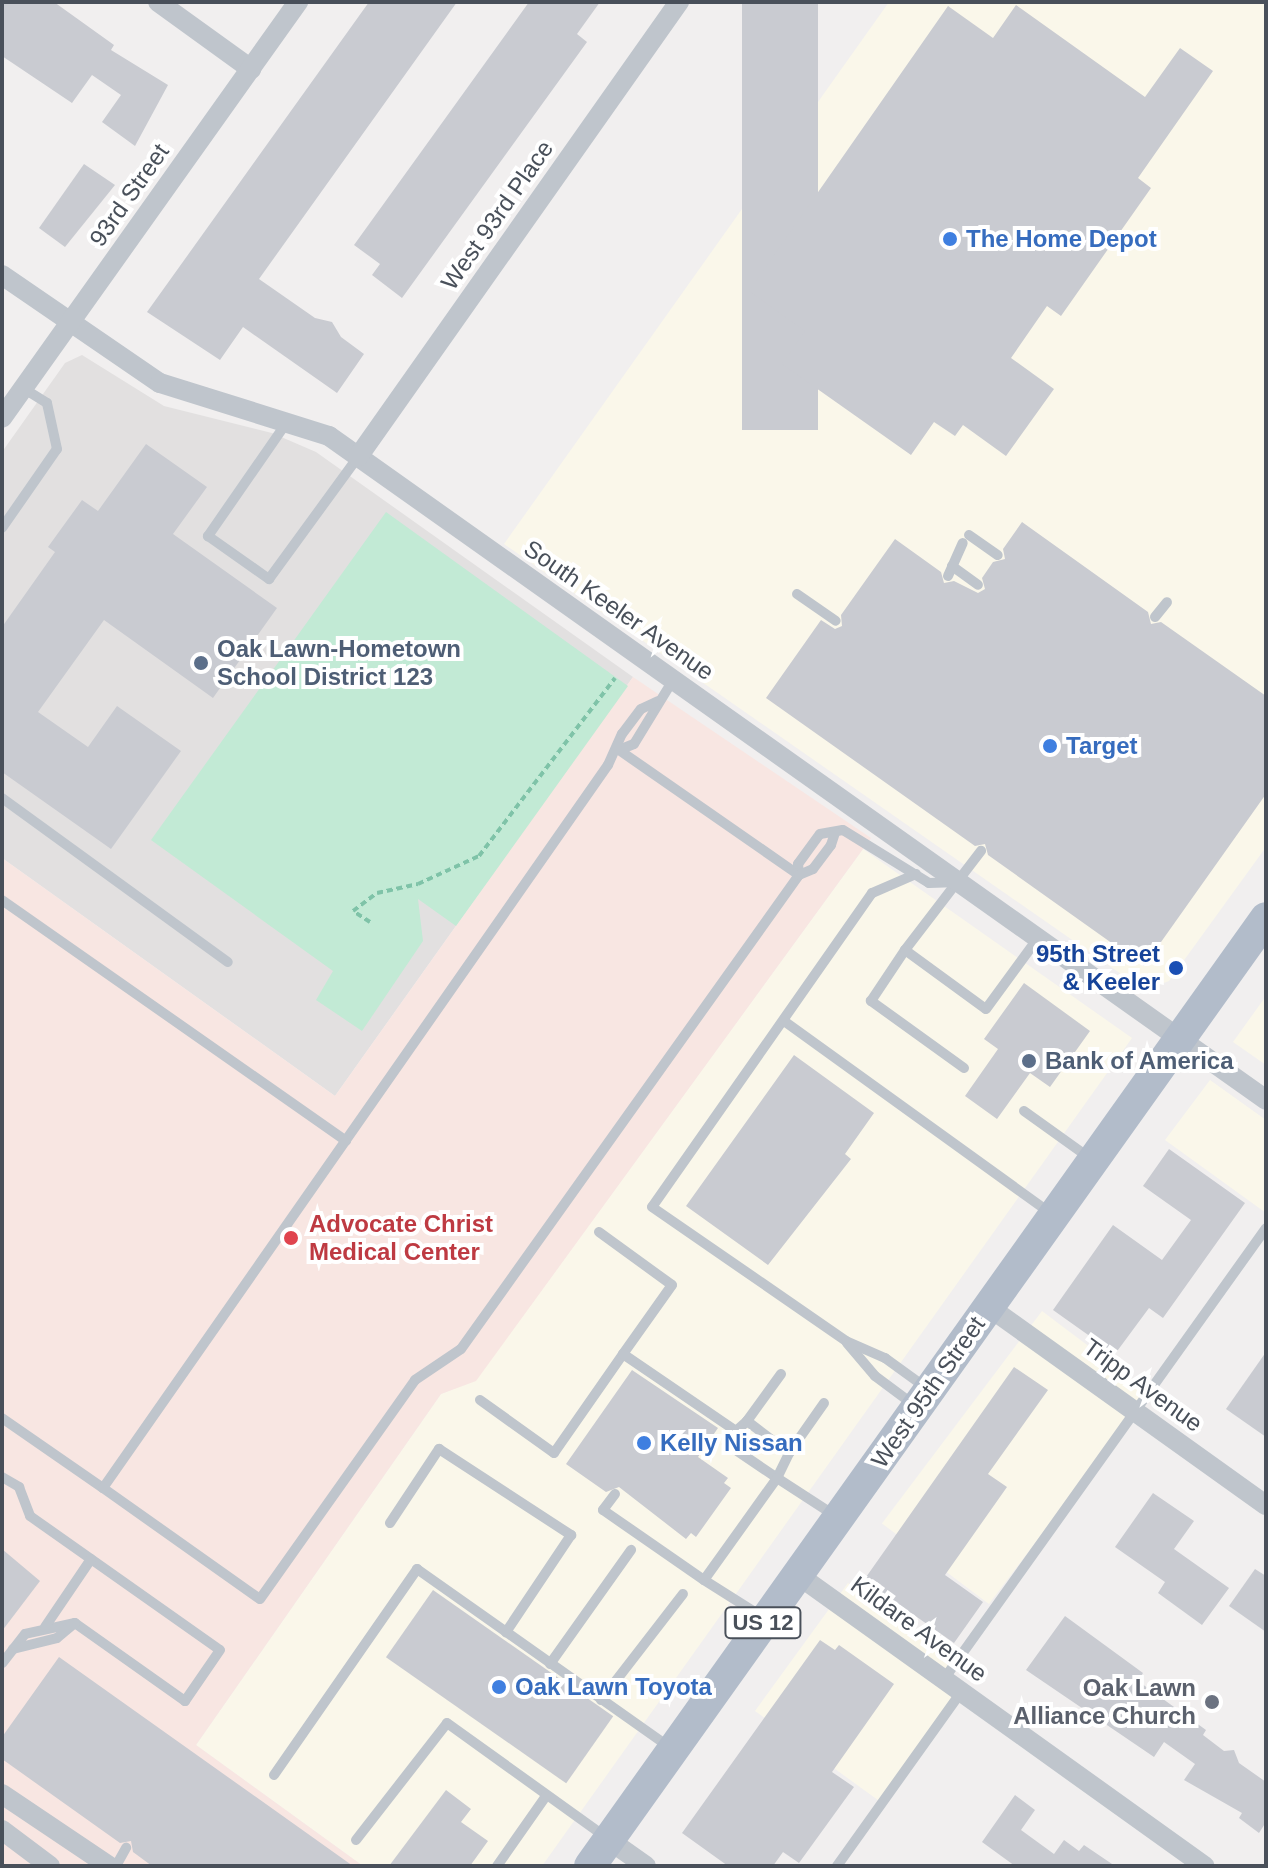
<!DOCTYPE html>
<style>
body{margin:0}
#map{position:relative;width:1268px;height:1868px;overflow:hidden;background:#f1efef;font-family:Arial,sans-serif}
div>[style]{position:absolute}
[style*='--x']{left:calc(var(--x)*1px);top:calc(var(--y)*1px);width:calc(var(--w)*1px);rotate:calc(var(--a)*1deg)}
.commercial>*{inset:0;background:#faf7ea;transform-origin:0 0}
.education>*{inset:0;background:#e2e0e0}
.medical>*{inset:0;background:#f8e6e2}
.green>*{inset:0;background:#c2ead5}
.building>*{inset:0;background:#c9cbd1;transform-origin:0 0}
.path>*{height:4px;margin-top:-2px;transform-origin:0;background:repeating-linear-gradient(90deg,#7fc3a8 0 6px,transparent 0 10px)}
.lane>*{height:10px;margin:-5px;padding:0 5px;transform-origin:5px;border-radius:5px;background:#bfc5cc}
.street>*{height:20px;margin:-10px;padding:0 10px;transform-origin:10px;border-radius:10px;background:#bfc5cc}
.primary>*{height:32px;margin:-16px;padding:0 16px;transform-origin:16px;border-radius:16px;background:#b2bcca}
.dots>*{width:22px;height:22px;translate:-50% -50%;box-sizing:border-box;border:4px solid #fff;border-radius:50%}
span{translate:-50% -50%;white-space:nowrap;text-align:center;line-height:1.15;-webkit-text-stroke:8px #fff;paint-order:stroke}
.shield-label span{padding:2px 6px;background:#fff;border:2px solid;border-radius:6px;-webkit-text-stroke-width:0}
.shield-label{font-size:22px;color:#49505a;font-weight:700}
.street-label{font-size:24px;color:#49505a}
.shop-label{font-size:24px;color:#366cbe;font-weight:700}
.left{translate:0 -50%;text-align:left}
.service-label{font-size:24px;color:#4e5e75;font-weight:700}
.transit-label{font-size:24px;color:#164399;font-weight:700}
.right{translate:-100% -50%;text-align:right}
.health-label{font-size:24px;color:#be3a42;font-weight:700}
.worship-label{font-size:24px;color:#5b616d;font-weight:700}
.frame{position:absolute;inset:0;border:4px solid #49505a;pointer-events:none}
</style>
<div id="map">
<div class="commercial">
<div style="clip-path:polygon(889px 2px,1266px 2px,1266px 847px,1169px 981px,1153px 987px,1134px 983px,504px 544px)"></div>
<div style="clip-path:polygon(863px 849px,1132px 1038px,542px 1866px,363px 1866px,196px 1745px,441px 1394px,476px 1380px)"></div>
<div style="clip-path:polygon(1266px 996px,1266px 1065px,1233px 1042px)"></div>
<div style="clip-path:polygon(1210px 1080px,1266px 1120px,1266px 1213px,1165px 1140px)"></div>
<div style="left:1042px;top:1311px;width:134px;height:266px;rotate:37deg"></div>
<div style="clip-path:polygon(848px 1583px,956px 1662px,944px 1679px,961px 1692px,882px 1803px,755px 1711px)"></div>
</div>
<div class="education">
<div style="clip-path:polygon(82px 355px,164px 406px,272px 433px,316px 452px,633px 677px,335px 1096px,2px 858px,2px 452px,65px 363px)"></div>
</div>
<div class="medical">
<div style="clip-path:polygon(633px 677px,871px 838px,476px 1381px,441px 1394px,196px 1745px,363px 1866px,2px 1866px,2px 858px,335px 1096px)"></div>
</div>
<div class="green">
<div style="clip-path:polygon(386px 512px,628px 686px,456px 926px,418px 899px,423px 941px,362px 1031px,316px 1000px,333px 971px,151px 840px)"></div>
</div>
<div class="building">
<div style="clip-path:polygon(2px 2px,54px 2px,114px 45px,111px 50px,168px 85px,135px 146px,102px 122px,121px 95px,92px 75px,72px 103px,2px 56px)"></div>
<div style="clip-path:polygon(369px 2px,457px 2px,259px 279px,315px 318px,332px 322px,341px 337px,364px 354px,337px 393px,243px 327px,220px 360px,147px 312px)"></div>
<div style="clip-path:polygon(529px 2px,600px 2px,577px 34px,587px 42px,402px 298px,372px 275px,380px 264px,354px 245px)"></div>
<div style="left:742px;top:2px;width:76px;height:428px"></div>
<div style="clip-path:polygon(1016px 5px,1145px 97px,1180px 48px,1213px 71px,1138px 178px,1151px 188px,1061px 316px,1047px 306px,1011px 358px,1054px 389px,1006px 456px,963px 425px,955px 436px,934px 422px,911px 455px,782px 364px,805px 331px,749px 291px,948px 6px,993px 38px)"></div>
<div style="clip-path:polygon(84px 164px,115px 185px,65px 247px,39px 228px)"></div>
<div style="clip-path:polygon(146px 444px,207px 487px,173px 534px,277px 608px,213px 698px,104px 620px,38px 712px,88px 747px,117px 706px,181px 751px,111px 849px,2px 772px,2px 627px,55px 552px,48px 547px,82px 500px,98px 511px)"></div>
<div style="clip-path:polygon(1022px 522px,1148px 612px,1151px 624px,1161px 622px,1266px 696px,1266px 794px,1144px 966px,988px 855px,985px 844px,975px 846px,766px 698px,821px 620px,835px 629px,842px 626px,841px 615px,895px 539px,941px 572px,944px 583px,954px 581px,978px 593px,985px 589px,982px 578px,993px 562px,1005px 559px,1003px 549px)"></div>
<div style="clip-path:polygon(1024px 983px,1090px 1031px,1050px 1087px,1030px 1073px,997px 1119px,965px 1096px,998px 1049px,984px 1039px)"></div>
<div style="clip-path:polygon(794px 1055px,874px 1113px,845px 1154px,851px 1159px,768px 1265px,686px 1206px)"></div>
<div style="clip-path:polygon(1169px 1149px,1245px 1203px,1163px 1318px,1149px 1308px,1115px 1354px,1053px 1310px,1113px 1225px,1162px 1260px,1191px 1220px,1143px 1186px)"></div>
<div style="clip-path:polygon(1266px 1352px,1266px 1437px,1226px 1409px)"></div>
<div style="clip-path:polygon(1014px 1367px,1048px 1390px,988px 1474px,1007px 1487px,945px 1575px,983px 1602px,954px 1643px,864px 1580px)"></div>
<div style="clip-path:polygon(632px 1370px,718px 1428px,698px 1457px,728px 1478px,724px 1483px,731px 1488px,696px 1537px,691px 1533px,686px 1539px,619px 1487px,606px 1492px,566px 1464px)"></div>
<div style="clip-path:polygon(1153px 1493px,1194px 1521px,1174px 1549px,1229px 1588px,1202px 1625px,1158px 1593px,1165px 1582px,1115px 1547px)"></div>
<div style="clip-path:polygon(2px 1549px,40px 1581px,2px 1631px)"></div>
<div style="clip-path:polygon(1255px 1569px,1266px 1576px,1266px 1632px,1229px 1606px)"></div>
<div style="left:433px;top:1590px;width:220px;height:82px;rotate:35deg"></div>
<div style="clip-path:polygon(1065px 1616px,1143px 1673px,1138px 1681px,1206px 1730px,1203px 1735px,1224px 1751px,1234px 1750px,1239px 1763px,1266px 1782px,1266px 1822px,1259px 1833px,1239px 1818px,1242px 1813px,1184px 1780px,1195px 1764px,1164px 1742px,1154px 1757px,1026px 1670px)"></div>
<div style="clip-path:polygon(820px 1640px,835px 1650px,839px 1645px,894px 1684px,832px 1772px,854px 1787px,799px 1863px,783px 1852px,773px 1866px,728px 1866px,682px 1833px)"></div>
<div style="clip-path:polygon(59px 1657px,353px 1866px,152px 1866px,133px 1852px,131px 1841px,120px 1843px,2px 1759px,2px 1737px)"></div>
<div style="clip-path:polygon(446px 1790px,471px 1809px,461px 1822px,488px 1841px,470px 1866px,389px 1866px)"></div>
<div style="clip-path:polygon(1015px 1795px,1035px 1810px,1021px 1830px,1054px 1854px,1064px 1840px,1079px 1851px,1084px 1845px,1115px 1866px,1015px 1866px,982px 1842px)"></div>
</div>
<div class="path">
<div style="--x:370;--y:922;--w:20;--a:-147"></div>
<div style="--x:353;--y:911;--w:30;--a:-37"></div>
<div style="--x:377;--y:893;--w:42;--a:-12.4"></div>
<div style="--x:418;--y:884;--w:67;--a:-24.7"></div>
<div style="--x:479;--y:856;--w:224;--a:-52.6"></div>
</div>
<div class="lane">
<div style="--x:287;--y:422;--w:139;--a:124.7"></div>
<div style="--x:208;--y:536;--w:75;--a:35.2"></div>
<div style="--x:269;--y:579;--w:151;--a:-53.9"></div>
<div style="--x:2;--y:528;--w:96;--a:-55.2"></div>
<div style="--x:57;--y:449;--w:47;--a:-102.3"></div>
<div style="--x:47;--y:403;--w:28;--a:-148"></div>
<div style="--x:969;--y:535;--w:35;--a:35"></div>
<div style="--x:952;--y:566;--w:32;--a:36"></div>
<div style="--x:948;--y:576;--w:36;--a:-66"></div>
<div style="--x:797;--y:594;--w:47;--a:34.7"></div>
<div style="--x:1155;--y:617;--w:19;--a:-51"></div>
<div style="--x:619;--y:750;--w:219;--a:34.8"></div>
<div style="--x:619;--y:750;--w:16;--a:-22"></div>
<div style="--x:634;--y:744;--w:75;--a:-58.6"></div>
<div style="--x:2;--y:798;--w:279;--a:36"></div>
<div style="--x:916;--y:874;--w:48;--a:156.6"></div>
<div style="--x:872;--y:893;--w:383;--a:125"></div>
<div style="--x:652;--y:1207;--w:236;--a:34.6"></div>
<div style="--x:846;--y:1341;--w:43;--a:23.6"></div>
<div style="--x:885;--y:1358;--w:49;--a:35.9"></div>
<div style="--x:799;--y:875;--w:11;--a:-95"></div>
<div style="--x:798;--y:864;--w:37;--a:-54"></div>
<div style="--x:820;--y:834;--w:23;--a:-10"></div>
<div style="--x:843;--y:830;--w:101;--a:31.6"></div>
<div style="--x:929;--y:883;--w:23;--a:-2"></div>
<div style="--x:2;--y:900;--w:420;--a:35"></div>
<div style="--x:905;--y:950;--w:125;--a:-52.5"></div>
<div style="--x:784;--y:1021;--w:330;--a:35.8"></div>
<div style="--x:964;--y:1068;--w:115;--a:-144.2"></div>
<div style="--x:871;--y:1001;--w:61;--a:-56.3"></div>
<div style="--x:905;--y:950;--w:100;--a:36.1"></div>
<div style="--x:986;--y:1009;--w:88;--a:-53.8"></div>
<div style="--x:1024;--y:1111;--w:82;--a:35.6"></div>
<div style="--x:599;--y:1232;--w:90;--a:36"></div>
<div style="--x:672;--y:1285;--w:85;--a:125.4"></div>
<div style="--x:847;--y:1343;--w:43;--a:49.7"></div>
<div style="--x:875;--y:1376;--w:49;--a:36.6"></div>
<div style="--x:480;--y:1400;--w:91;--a:35.6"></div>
<div style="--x:554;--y:1453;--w:121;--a:-55.1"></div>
<div style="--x:623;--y:1354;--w:137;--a:34.3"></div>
<div style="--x:736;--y:1431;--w:16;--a:125"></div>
<div style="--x:727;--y:1444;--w:60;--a:34.2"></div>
<div style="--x:777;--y:1478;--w:28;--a:-64"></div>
<div style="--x:2;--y:1418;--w:123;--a:34.7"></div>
<div style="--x:103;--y:1488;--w:882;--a:-55.07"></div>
<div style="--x:608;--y:765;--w:34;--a:-66"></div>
<div style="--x:622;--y:734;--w:31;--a:-53"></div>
<div style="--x:641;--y:709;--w:19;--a:-25"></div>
<div style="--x:747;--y:1421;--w:58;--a:-54.1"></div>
<div style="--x:736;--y:1431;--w:15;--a:-42"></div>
<div style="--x:747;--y:1421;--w:53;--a:37.3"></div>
<div style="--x:789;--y:1453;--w:61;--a:-55"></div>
<div style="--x:2;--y:1477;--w:20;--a:30"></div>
<div style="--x:19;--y:1487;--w:31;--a:69"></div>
<div style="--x:30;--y:1516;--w:232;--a:35.2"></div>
<div style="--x:220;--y:1650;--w:62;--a:124.5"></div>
<div style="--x:185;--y:1701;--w:135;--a:-144.7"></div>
<div style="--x:75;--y:1623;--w:51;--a:167.6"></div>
<div style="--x:25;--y:1634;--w:37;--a:128"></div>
<div style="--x:103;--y:1488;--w:192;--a:35.3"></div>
<div style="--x:260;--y:1599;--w:268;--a:-54.7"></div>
<div style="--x:415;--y:1380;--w:55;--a:-34"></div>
<div style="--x:461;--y:1349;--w:582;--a:-54.51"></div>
<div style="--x:799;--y:875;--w:15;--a:-23"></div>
<div style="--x:813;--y:869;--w:30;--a:-53"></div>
<div style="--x:831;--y:845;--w:13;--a:-72"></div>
<div style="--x:615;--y:1494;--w:20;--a:127"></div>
<div style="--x:603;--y:1510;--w:123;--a:34.7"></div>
<div style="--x:390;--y:1523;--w:89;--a:-56.5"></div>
<div style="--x:439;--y:1449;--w:158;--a:33.1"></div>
<div style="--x:571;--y:1535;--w:117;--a:123.8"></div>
<div style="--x:761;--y:1616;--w:67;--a:-147.7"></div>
<div style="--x:704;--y:1580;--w:125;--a:-54.4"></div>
<div style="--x:777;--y:1478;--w:68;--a:33"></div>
<div style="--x:45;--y:1627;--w:82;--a:-55.9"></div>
<div style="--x:13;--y:1649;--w:45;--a:-14"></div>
<div style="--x:57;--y:1638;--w:23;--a:-40"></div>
<div style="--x:550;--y:1664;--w:140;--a:-54.6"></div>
<div style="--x:944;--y:1679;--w:554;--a:-54.47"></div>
<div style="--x:601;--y:1700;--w:134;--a:-52.3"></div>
<div style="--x:274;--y:1775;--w:251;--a:-55.2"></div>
<div style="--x:417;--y:1569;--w:307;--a:35.2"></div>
<div style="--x:356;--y:1840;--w:148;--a:-52.1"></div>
<div style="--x:447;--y:1723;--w:193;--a:35.7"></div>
<div style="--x:116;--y:1866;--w:21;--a:-61"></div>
<div style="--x:497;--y:1866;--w:85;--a:-55"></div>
<div style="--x:837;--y:1866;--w:214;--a:-54.5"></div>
</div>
<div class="street">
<div style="--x:158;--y:2;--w:115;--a:35.8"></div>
<div style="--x:2;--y:275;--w:191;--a:34.4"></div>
<div style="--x:160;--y:383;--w:177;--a:17.4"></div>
<div style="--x:329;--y:436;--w:1148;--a:35.32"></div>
<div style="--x:2;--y:418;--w:511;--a:-54.57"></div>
<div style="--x:358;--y:457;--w:557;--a:-54.8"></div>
<div style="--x:989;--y:1307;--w:340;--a:35.6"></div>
<div style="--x:798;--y:1575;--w:500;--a:35.6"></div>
<div style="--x:2;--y:1794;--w:129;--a:33.9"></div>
<div style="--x:2;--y:1830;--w:60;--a:36.9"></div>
<div style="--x:609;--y:1840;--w:45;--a:35.1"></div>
</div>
<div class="primary">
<div style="--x:590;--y:1866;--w:1164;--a:-54.51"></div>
</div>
<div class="dots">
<div style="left:950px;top:239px;background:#3f7fe0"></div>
<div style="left:201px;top:663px;background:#5c6f8a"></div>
<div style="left:1050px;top:746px;background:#3f7fe0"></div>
<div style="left:1176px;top:968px;background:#1a4fb4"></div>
<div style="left:1029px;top:1061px;background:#5c6f8a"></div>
<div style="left:291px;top:1238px;background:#e0444e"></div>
<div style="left:644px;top:1443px;background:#3f7fe0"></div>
<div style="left:499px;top:1687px;background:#3f7fe0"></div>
<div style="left:1212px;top:1702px;background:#6b7280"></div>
</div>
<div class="shield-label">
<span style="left:763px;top:1623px">US 12</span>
</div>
<div class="street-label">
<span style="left:129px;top:195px;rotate:-55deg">93rd Street</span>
<span style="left:497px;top:215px;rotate:-55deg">West 93rd Place</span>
<span style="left:619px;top:610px;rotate:35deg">South Keeler Avenue</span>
<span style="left:1143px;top:1385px;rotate:36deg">Tripp Avenue</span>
<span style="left:928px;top:1392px;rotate:-55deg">West 95th Street</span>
<span style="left:919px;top:1629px;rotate:36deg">Kildare Avenue</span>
</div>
<div class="shop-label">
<span class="left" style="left:966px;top:239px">The Home Depot</span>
<span class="left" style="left:1066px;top:746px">Target</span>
<span class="left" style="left:660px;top:1443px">Kelly Nissan</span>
<span class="left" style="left:515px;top:1687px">Oak Lawn Toyota</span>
</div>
<div class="service-label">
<span class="left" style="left:217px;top:663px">Oak Lawn-Hometown<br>School District 123</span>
<span class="left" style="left:1045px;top:1061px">Bank of America</span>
</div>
<div class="transit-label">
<span class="right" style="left:1160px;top:968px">95th Street<br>&amp; Keeler</span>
</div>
<div class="health-label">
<span class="left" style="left:309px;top:1238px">Advocate Christ<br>Medical Center</span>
</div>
<div class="worship-label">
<span class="right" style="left:1196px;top:1702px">Oak Lawn<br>Alliance Church</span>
</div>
<div class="frame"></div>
</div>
